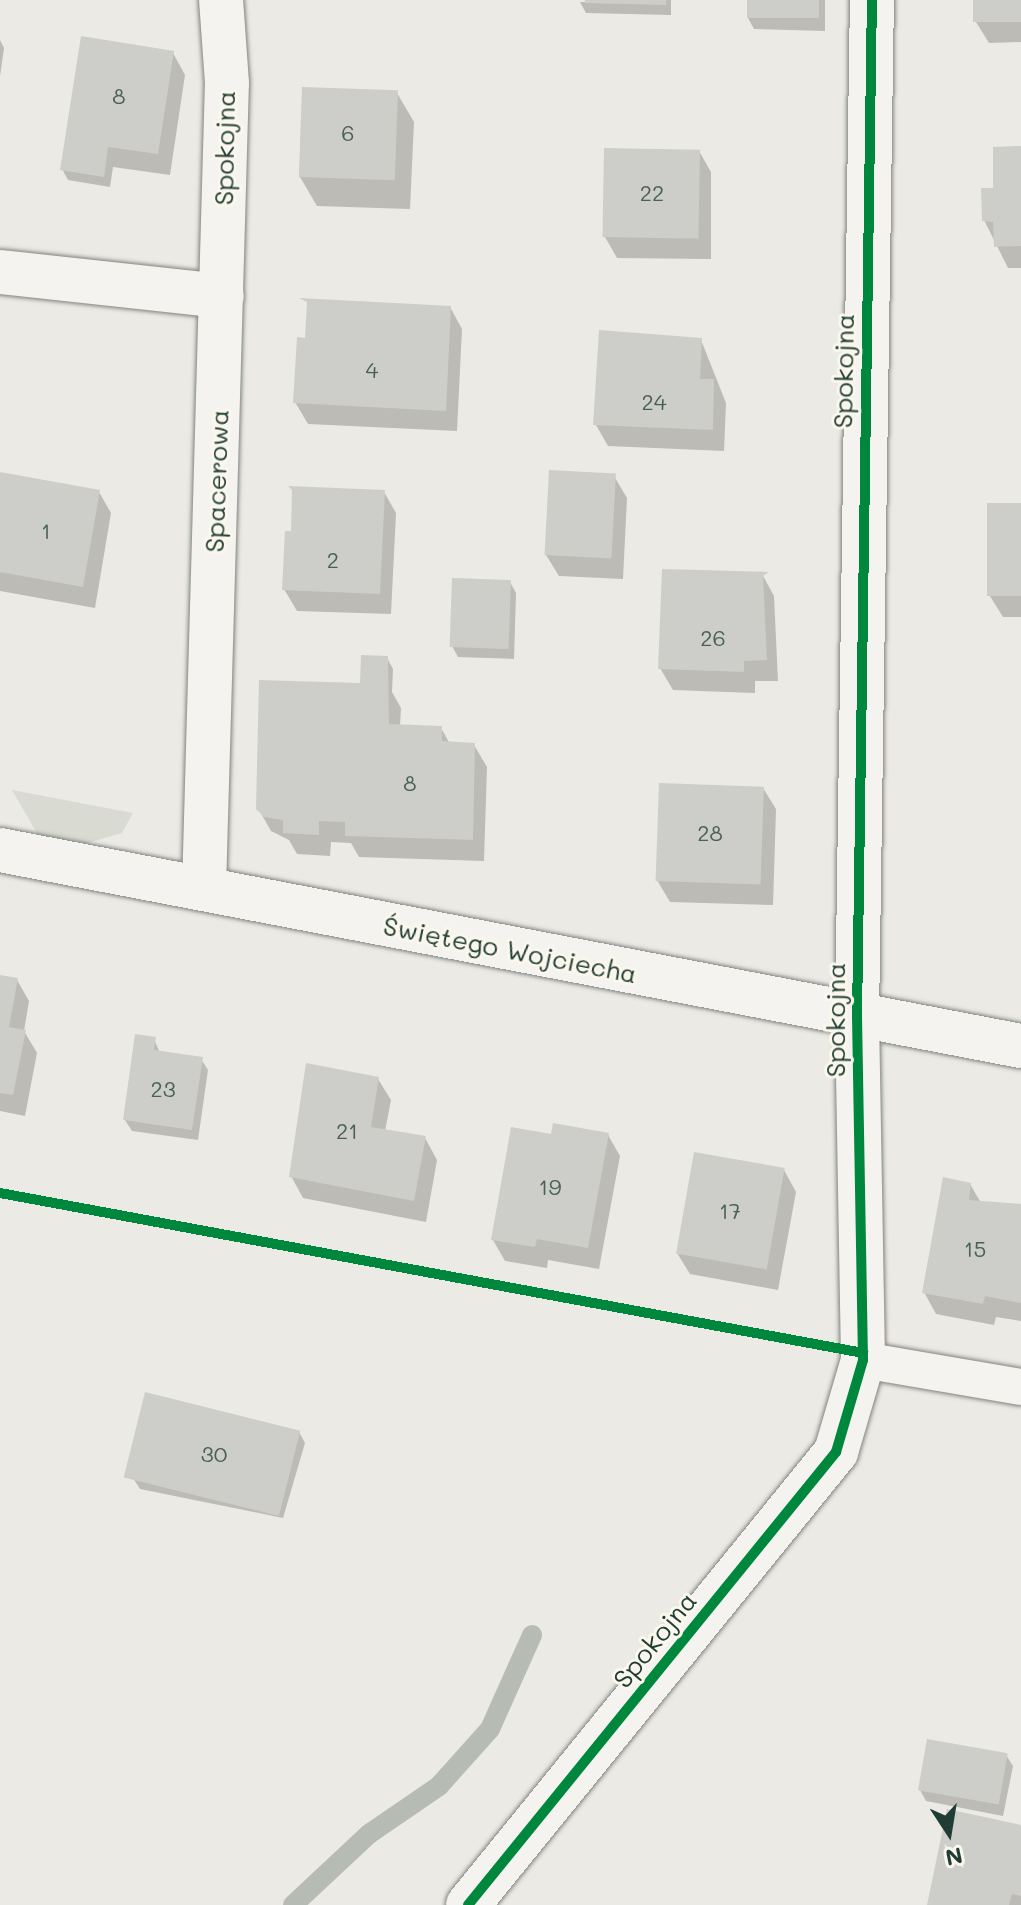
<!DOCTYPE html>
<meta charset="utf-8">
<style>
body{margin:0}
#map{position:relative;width:1021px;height:1905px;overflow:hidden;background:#ebeae4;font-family:Mali,sans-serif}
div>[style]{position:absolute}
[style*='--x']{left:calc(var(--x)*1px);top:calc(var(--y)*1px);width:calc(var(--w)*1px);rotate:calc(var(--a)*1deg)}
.green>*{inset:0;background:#d9dbd2}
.shadow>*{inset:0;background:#0003}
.stream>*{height:20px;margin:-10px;padding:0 10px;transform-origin:10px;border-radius:10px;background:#b6bcb4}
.building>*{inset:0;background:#cdceca;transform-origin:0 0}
.roads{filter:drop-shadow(0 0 2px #808581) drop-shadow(0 0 2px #808581)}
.service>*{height:36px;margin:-18px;padding:0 18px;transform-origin:18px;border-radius:18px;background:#f4f3ef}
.minor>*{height:44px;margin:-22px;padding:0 22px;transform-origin:22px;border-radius:22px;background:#f4f3ef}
.cycleway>*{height:10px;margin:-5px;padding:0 5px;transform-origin:5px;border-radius:5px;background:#00873e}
span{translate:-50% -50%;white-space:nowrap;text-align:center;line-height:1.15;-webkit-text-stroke:6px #fbf7ec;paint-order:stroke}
.number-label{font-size:22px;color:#4a615a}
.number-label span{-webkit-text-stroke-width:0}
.street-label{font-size:26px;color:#1f3d34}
.north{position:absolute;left:909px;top:1793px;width:80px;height:80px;-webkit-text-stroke:6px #fbf7ec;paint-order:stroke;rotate:168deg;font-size:22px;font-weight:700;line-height:32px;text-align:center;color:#1f3d34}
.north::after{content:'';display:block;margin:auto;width:28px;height:36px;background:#1f3d34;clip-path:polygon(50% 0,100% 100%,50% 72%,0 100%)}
</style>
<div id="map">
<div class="green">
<div style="clip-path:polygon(12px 790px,133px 813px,122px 833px,66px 849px,38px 835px)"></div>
</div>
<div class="shadow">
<div style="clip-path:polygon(671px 0,671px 15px,586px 13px,580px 2px)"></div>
<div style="clip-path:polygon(749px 0,825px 0,825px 31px,754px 29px,748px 18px)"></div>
<div style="clip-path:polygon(975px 0,1021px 0,1021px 42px,989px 43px,976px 22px)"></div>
<div style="clip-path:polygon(0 40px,4px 48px,0 76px)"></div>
<div style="clip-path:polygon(173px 53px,185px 75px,170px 175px,113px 167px,110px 187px,68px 180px,62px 169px)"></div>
<div style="clip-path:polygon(397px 93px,414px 122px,410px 209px,317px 206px,300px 177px)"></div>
<div style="clip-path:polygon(1021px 148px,1021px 268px,1008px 268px,984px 220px)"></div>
<div style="clip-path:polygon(699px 151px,711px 172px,711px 259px,617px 258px,605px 237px)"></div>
<div style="clip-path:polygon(450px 307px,462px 329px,457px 431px,308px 424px,295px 402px)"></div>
<div style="clip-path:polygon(601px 332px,701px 340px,726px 403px,724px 451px,608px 446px,596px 425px)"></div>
<div style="clip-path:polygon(0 474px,99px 492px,111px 513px,95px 608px,0 591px)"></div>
<div style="clip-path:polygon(614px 476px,627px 498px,623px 579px,559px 576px,546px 555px)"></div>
<div style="clip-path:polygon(384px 492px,396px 513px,391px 614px,297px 611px,284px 589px)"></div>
<div style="clip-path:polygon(1021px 505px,1021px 617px,1003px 617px,990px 596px)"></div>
<div style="clip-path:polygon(762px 574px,774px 596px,778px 681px,755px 681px,755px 693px,673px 690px,660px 668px)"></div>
<div style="clip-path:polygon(510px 582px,516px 593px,514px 659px,458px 657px,452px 646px)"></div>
<div style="clip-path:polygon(387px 658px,393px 669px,392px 692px,401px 708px,400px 726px,441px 728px,450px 744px,474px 745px,487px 767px,484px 861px,359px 857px,351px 843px,331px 842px,330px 856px,297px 854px,289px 840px,271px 831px,258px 808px)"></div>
<div style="clip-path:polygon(763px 788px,776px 809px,773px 905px,670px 902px,657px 880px)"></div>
<div style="clip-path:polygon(0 977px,17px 980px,29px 1001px,24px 1031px,37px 1053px,25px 1116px,0 1111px)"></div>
<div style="clip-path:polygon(154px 1039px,160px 1053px,201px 1059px,208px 1070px,198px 1140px,132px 1131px,125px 1120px)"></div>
<div style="clip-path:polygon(378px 1079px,391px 1100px,385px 1131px,425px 1138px,437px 1160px,426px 1222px,303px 1198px,291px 1176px)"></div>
<div style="clip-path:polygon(608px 1135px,620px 1156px,599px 1269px,548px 1260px,547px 1268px,505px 1261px,493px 1240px,553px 1137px)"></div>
<div style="clip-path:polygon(784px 1170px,796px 1192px,778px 1290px,690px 1274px,677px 1253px)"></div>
<div style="clip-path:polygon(970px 1184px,981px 1203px,1021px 1208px,1021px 1321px,996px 1317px,994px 1325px,936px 1314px,924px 1292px)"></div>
<div style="clip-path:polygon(299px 1432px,305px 1443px,283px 1518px,140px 1489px,133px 1478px)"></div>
<div style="clip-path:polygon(1006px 1755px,1013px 1766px,1003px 1816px,926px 1801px,920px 1790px)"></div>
<div style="clip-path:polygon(1021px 1827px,1021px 1905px,929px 1905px)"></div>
</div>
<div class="stream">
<div style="--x:293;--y:1905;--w:104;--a:-43.1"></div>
<div style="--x:369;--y:1834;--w:85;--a:-34.4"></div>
<div style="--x:439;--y:1786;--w:76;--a:-48.2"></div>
<div style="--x:490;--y:1729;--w:103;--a:-65.9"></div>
</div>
<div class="building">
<div style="clip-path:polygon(585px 0,666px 0,666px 5px,585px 3px)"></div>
<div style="left:747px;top:0;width:72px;height:18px"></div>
<div style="left:973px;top:0;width:48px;height:22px"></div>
<div style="clip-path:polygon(81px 36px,174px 51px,158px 154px,108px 147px,104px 177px,60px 170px)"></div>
<div style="left:302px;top:87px;width:96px;height:90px;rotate:2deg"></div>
<div style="clip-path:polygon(1021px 146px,1021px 246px,994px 247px,993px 222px,982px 221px,981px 188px,993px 188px,993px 147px)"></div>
<div style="left:604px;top:148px;width:96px;height:89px;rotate:1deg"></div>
<div style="clip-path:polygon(299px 298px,451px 306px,446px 411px,293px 403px,297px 337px,305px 338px,307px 302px)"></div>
<div style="clip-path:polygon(599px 330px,702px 338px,700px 379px,714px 379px,713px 430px,593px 425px)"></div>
<div style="left:549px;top:470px;width:67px;height:85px;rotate:3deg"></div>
<div style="clip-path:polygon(0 472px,100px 490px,83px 587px,0 572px)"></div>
<div style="clip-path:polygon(288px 486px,385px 490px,380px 594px,282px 590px,285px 531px,291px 531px,292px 490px)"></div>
<div style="left:1021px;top:503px;width:93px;height:34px;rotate:90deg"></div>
<div style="clip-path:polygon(662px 569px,769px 572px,763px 576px,767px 660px,744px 661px,744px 672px,658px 669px)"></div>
<div style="left:452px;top:578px;width:59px;height:69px;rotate:2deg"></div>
<div style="clip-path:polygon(361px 655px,388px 656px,389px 724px,442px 726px,442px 741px,475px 743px,473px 840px,345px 836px,345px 822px,319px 821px,319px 835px,283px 833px,283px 820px,264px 817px,256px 809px,259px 680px,360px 683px)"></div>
<div style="left:659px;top:783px;width:105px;height:98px;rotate:2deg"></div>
<div style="clip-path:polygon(0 975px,18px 978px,9px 1027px,26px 1030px,13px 1095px,0 1093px)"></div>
<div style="clip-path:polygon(135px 1034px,156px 1037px,154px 1050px,203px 1057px,192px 1130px,123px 1120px)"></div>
<div style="clip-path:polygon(306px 1063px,379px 1077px,371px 1127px,426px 1136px,414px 1201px,289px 1177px)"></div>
<div style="clip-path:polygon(553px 1123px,609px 1133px,588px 1248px,537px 1239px,535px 1247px,491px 1240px,511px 1127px,551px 1134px)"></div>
<div style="left:694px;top:1152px;width:92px;height:103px;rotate:10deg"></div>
<div style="clip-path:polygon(943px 1177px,971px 1183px,969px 1200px,1021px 1204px,1021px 1303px,985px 1296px,983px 1304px,922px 1293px)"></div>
<div style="left:145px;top:1392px;width:160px;height:88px;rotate:14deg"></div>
<div style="left:927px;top:1739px;width:82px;height:52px;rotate:10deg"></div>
<div style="clip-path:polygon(947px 1809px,1021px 1825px,1021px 1896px,1012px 1894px,1009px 1905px,927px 1905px)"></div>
</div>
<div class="roads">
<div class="service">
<div style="--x:863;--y:1360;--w:160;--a:9.7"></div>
</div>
<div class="minor">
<div style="--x:0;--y:272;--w:223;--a:6.2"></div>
<div style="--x:0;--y:850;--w:1040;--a:10.87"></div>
<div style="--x:204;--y:889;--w:806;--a:-88.37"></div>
<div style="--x:227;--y:83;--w:83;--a:-94.1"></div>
<div style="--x:468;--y:1905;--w:584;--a:-50.91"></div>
<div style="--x:836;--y:1452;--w:96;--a:-73.6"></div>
<div style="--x:863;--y:1360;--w:342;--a:-91"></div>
<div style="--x:857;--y:1018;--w:1018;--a:-89.16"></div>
</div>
</div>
<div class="cycleway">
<div style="--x:0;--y:1193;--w:878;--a:10.5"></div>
<div style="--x:468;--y:1905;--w:584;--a:-50.91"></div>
<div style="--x:836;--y:1452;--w:96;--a:-73.6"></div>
<div style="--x:863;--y:1360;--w:342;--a:-91"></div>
<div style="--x:857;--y:1018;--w:1018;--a:-89.16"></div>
</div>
<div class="number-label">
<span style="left:119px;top:96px">8</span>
<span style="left:348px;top:133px">6</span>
<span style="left:652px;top:193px">22</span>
<span style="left:372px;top:370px">4</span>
<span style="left:654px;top:402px">24</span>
<span style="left:46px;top:531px">1</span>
<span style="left:333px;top:560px">2</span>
<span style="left:713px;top:638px">26</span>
<span style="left:410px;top:783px">8</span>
<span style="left:710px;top:833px">28</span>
<span style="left:163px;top:1089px">23</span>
<span style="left:347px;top:1131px">21</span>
<span style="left:550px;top:1187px">19</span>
<span style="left:730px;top:1211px">17</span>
<span style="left:975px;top:1249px">15</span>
<span style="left:214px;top:1454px">30</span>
</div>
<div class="street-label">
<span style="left:225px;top:148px;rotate:-89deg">Spokojna</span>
<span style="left:844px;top:371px;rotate:-89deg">Spokojna</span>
<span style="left:217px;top:481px;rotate:-88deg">Spacerowa</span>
<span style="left:510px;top:950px;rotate:11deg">Świętego Wojciecha</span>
<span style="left:836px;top:1020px;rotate:-90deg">Spokojna</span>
<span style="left:655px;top:1640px;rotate:-51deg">Spokojna</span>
</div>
<div class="north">N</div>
</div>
